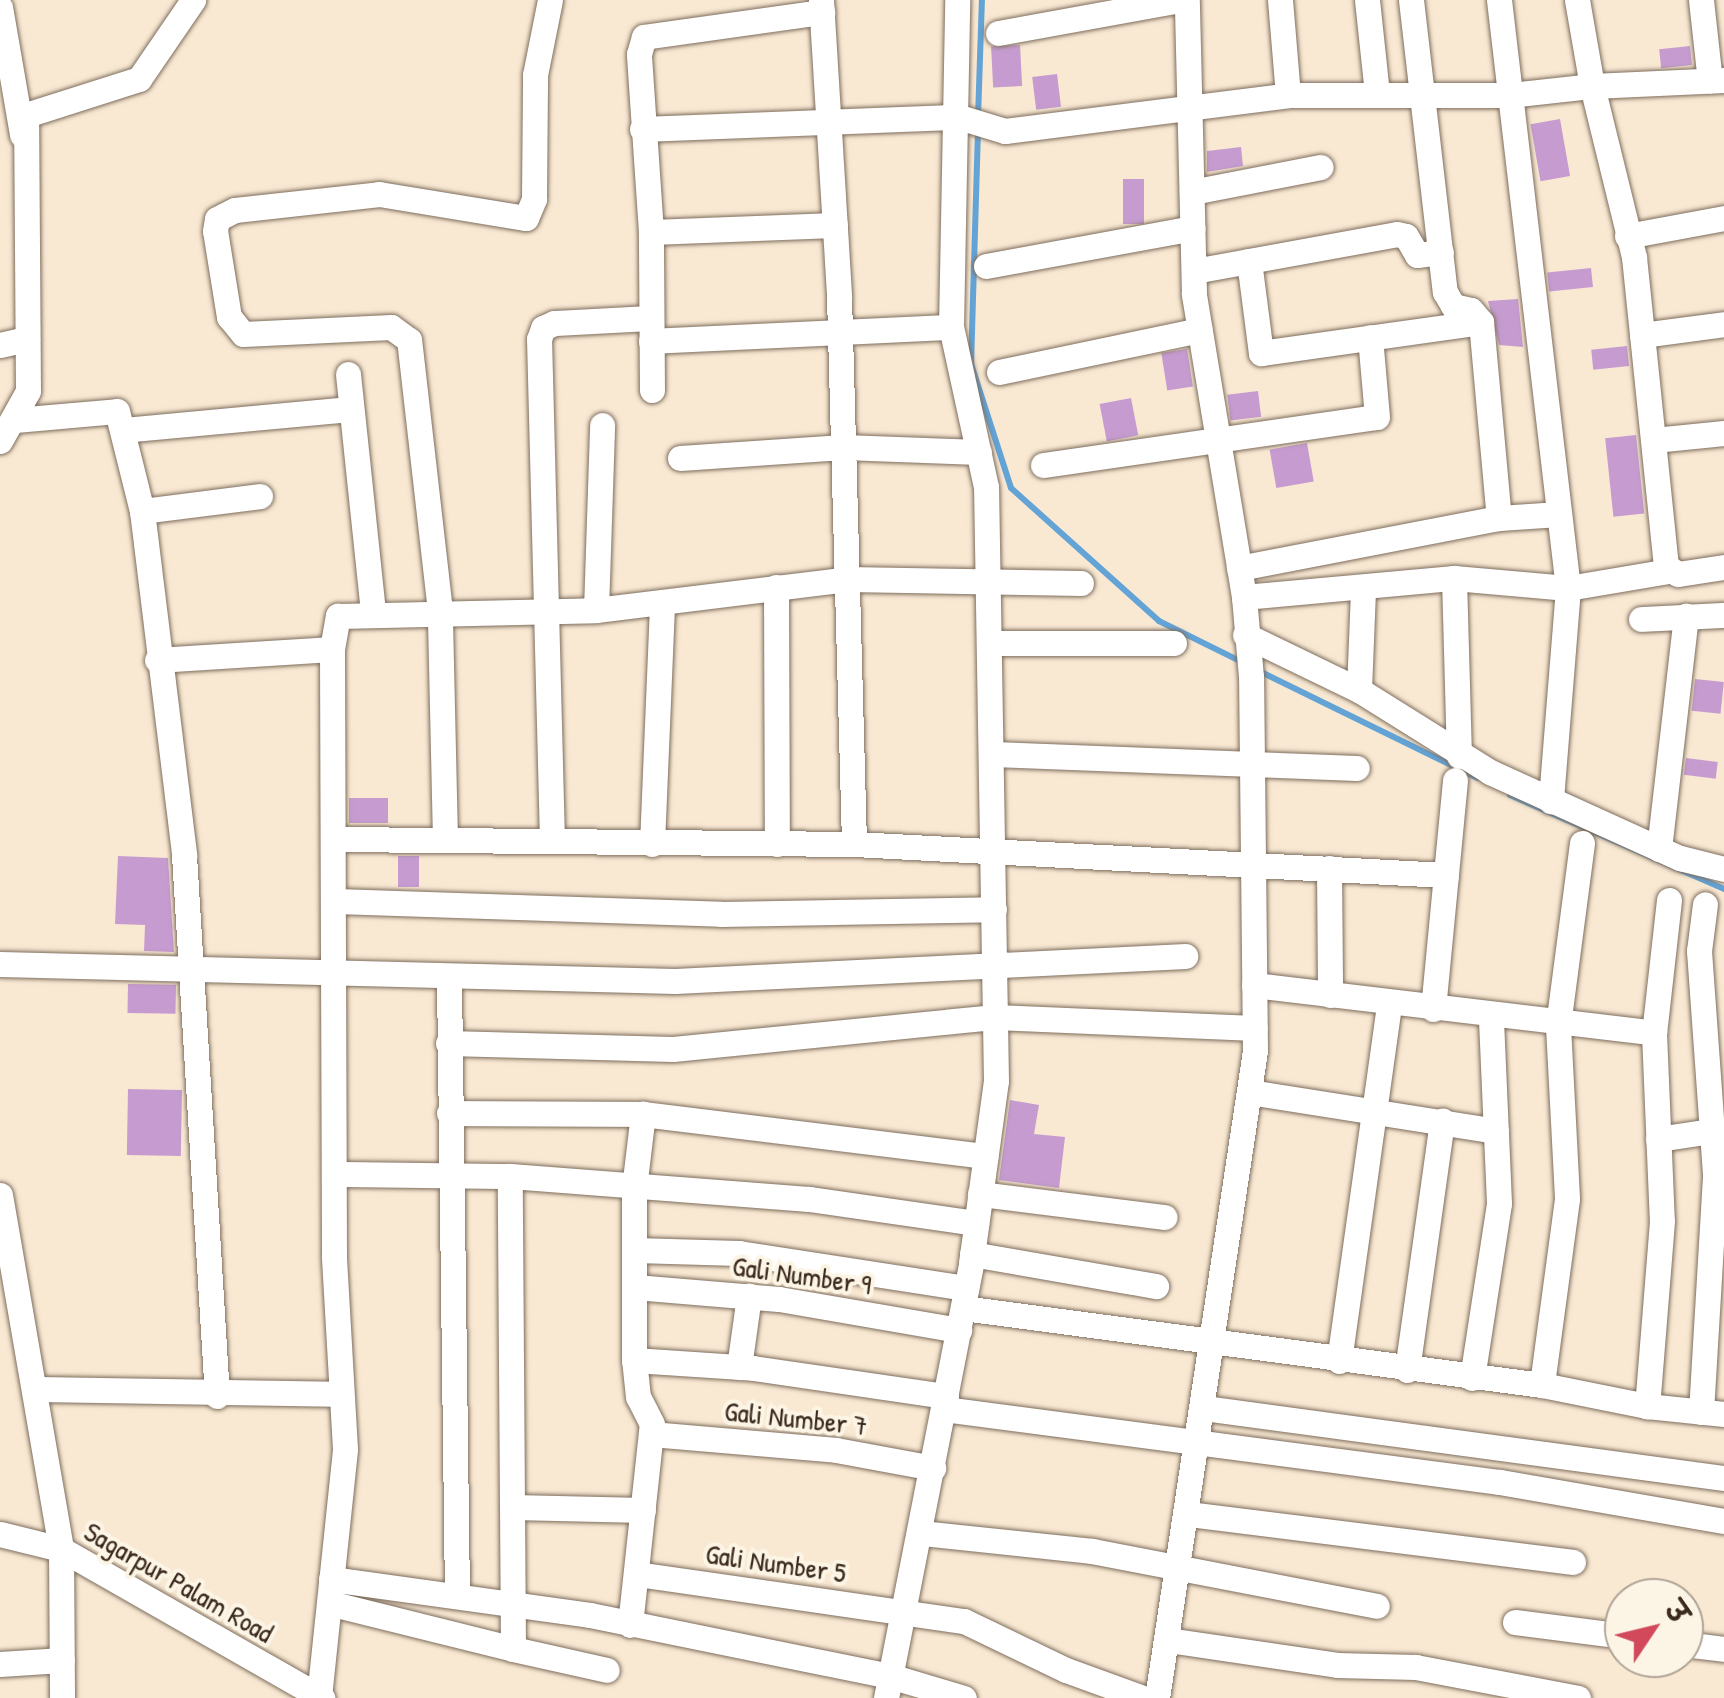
<!DOCTYPE html>
<meta charset="utf-8">
<style>
body{margin:0}
#map{position:relative;width:1724px;height:1698px;overflow:hidden;background:#f9e9d3;font-family:"Patrick Hand","Playpen Sans Deva",sans-serif}
div>[style]{position:absolute}
[style*='--x']{left:calc(var(--x)*1px);top:calc(var(--y)*1px);width:calc(var(--w)*1px);rotate:calc(var(--a)*1deg)}
.stream>*{height:6px;margin:-3px;padding:0 3px;transform-origin:3px;border-radius:3px;background:#63a3d6}
.building>*{inset:0;background:#c69cd0;transform-origin:0 0}
.roads{filter:drop-shadow(0 0 2px #7e6d5d) drop-shadow(0 0 2px #7e6d5d)}
.minor>*{height:25px;margin:-12.5px;padding:0 12.5px;transform-origin:12.5px;border-radius:12.5px;background:#fff}
span{translate:-50% -50%;white-space:nowrap;text-align:center;line-height:1.15;-webkit-text-stroke:8px #fcf5e5;paint-order:stroke}
.street-label{font-size:28px;color:#3b2a1e}
.north{position:absolute;left:1604px;top:1578px;width:100px;height:100px;box-sizing:border-box;background:#fcf5e5;border:2px solid #afa495;border-radius:50%;rotate:55deg;font-size:28px;font-weight:700;line-height:40px;text-align:center;color:#3b2a1e}
.north::after{content:'';display:block;margin:auto;width:35px;height:45px;background:#d1495b;clip-path:polygon(50% 0,100% 100%,50% 72%,0 100%)}
</style>
<div id="map">
<div class="stream">
<div style="--x:978;--y:118;--w:118;--a:-88.1"></div>
<div style="--x:978;--y:130;--w:234;--a:91.7"></div>
<div style="--x:971;--y:364;--w:130;--a:72.1"></div>
<div style="--x:1011;--y:488;--w:199;--a:41.9"></div>
<div style="--x:1159;--y:621;--w:95;--a:26.3"></div>
<div style="--x:1259;--y:671;--w:243;--a:26.1"></div>
<div style="--x:1510;--y:795;--w:234;--a:23.7"></div>
</div>
<div class="building">
<div style="left:1020px;top:45px;width:41px;height:29px;rotate:87deg"></div>
<div style="left:1690px;top:46px;width:19px;height:31px;rotate:84deg"></div>
<div style="left:1057px;top:74px;width:33px;height:25px;rotate:83deg"></div>
<div style="left:1560px;top:119px;width:58px;height:30px;rotate:80deg"></div>
<div style="clip-path:polygon(1241px 147px,1243px 166px,1207px 172px,1207px 151px)"></div>
<div style="left:1123px;top:179px;width:21px;height:45px"></div>
<div style="left:1591px;top:268px;width:19px;height:44px;rotate:84deg"></div>
<div style="clip-path:polygon(1518px 299px,1523px 347px,1499px 345px,1488px 301px)"></div>
<div style="left:1627px;top:346px;width:20px;height:36px;rotate:84deg"></div>
<div style="left:1187px;top:349px;width:38px;height:26px;rotate:81deg"></div>
<div style="left:1258px;top:391px;width:26px;height:31px;rotate:83deg"></div>
<div style="left:1131px;top:398px;width:38px;height:32px;rotate:79deg"></div>
<div style="left:1636px;top:435px;width:79px;height:31px;rotate:84deg"></div>
<div style="left:1307px;top:443px;width:39px;height:38px;rotate:80deg"></div>
<div style="left:1695px;top:679px;width:29px;height:32px;rotate:6deg"></div>
<div style="left:1686px;top:758px;width:32px;height:17px;rotate:7deg"></div>
<div style="left:349px;top:798px;width:39px;height:25px"></div>
<div style="clip-path:polygon(118px 856px,168px 858px,174px 952px,144px 951px,145px 925px,115px 924px)"></div>
<div style="left:398px;top:856px;width:21px;height:31px"></div>
<div style="left:128px;top:984px;width:48px;height:29px;rotate:1deg"></div>
<div style="left:128px;top:1089px;width:54px;height:66px;rotate:1deg"></div>
<div style="clip-path:polygon(1010px 1100px,1039px 1105px,1034px 1134px,1065px 1137px,1059px 1188px,999px 1180px)"></div>
</div>
<div class="roads">
<div class="minor">
<div style="--x:821;--y:0;--w:297;--a:86.5"></div>
<div style="--x:839;--y:296;--w:548;--a:88.43"></div>
<div style="--x:1280;--y:0;--w:95;--a:85.2"></div>
<div style="--x:1367;--y:0;--w:95;--a:83.9"></div>
<div style="--x:1411;--y:0;--w:294;--a:83.4"></div>
<div style="--x:1445;--y:292;--w:16;--a:60"></div>
<div style="--x:1453;--y:306;--w:18;--a:13"></div>
<div style="--x:1471;--y:310;--w:16;--a:50"></div>
<div style="--x:1481;--y:322;--w:197;--a:84.8"></div>
<div style="--x:1499;--y:518;--w:60;--a:-3.8"></div>
<div style="--x:1499;--y:0;--w:592;--a:83.31"></div>
<div style="--x:1568;--y:588;--w:214;--a:94.6"></div>
<div style="--x:1577;--y:0;--w:87;--a:80.1"></div>
<div style="--x:1592;--y:86;--w:132;--a:-2.6"></div>
<div style="--x:1701;--y:0;--w:81;--a:83.7"></div>
<div style="--x:0;--y:7;--w:130;--a:80.2"></div>
<div style="--x:998;--y:33;--w:184;--a:-10.3"></div>
<div style="--x:642;--y:129;--w:317;--a:-2.2"></div>
<div style="--x:959;--y:117;--w:48;--a:16.9"></div>
<div style="--x:1005;--y:131;--w:285;--a:-7.2"></div>
<div style="--x:1288;--y:95;--w:222;--a:0"></div>
<div style="--x:1510;--y:95;--w:82;--a:-6.3"></div>
<div style="--x:1592;--y:86;--w:176;--a:76.2"></div>
<div style="--x:1634;--y:257;--w:311;--a:84.1"></div>
<div style="--x:1666;--y:566;--w:14;--a:34"></div>
<div style="--x:1678;--y:574;--w:47;--a:-8.7"></div>
<div style="--x:1192;--y:192;--w:131;--a:-11"></div>
<div style="--x:651;--y:232;--w:184;--a:-2.2"></div>
<div style="--x:1627;--y:236;--w:99;--a:-10.5"></div>
<div style="--x:1249;--y:261;--w:93;--a:82.6"></div>
<div style="--x:1261;--y:353;--w:222;--a:-8"></div>
<div style="--x:986;--y:266;--w:210;--a:-10.4"></div>
<div style="--x:1194;--y:271;--w:206;--a:-10.3"></div>
<div style="--x:1397;--y:234;--w:9;--a:13"></div>
<div style="--x:1406;--y:236;--w:22;--a:60"></div>
<div style="--x:1417;--y:255;--w:24;--a:-7"></div>
<div style="--x:1642;--y:335;--w:83;--a:-7.6"></div>
<div style="--x:651;--y:341;--w:300;--a:-2.7"></div>
<div style="--x:0;--y:345;--w:28;--a:-13"></div>
<div style="--x:999;--y:372;--w:205;--a:-11.8"></div>
<div style="--x:348;--y:374;--w:240;--a:84"></div>
<div style="--x:652;--y:390;--w:158;--a:-90.4"></div>
<div style="--x:651;--y:232;--w:178;--a:-93.9"></div>
<div style="--x:639;--y:54;--w:18;--a:-74"></div>
<div style="--x:644;--y:37;--w:180;--a:-8"></div>
<div style="--x:15;--y:420;--w:102;--a:-5"></div>
<div style="--x:117;--y:411;--w:103;--a:76"></div>
<div style="--x:142;--y:511;--w:347;--a:83"></div>
<div style="--x:184;--y:855;--w:542;--a:86.51"></div>
<div style="--x:123;--y:430;--w:229;--a:-5.3"></div>
<div style="--x:1654;--y:440;--w:70;--a:-5.7"></div>
<div style="--x:0;--y:441;--w:57;--a:-60.8"></div>
<div style="--x:28;--y:391;--w:276;--a:-90.4"></div>
<div style="--x:26;--y:115;--w:119;--a:-17.7"></div>
<div style="--x:139;--y:79;--w:96;--a:-55.6"></div>
<div style="--x:680;--y:458;--w:163;--a:-3.9"></div>
<div style="--x:843;--y:447;--w:136;--a:2.1"></div>
<div style="--x:1043;--y:465;--w:337;--a:-8.2"></div>
<div style="--x:1377;--y:417;--w:80;--a:-95"></div>
<div style="--x:142;--y:511;--w:119;--a:-7.2"></div>
<div style="--x:1239;--y:568;--w:265;--a:-10.9"></div>
<div style="--x:1454;--y:578;--w:178;--a:88.4"></div>
<div style="--x:776;--y:587;--w:257;--a:89.8"></div>
<div style="--x:1244;--y:597;--w:211;--a:-5.2"></div>
<div style="--x:1454;--y:578;--w:114;--a:5"></div>
<div style="--x:1568;--y:588;--w:102;--a:-9.6"></div>
<div style="--x:596;--y:610;--w:185;--a:-88.1"></div>
<div style="--x:1641;--y:619;--w:83;--a:-2.8"></div>
<div style="--x:1245;--y:635;--w:127;--a:25.8"></div>
<div style="--x:1359;--y:690;--w:155;--a:32"></div>
<div style="--x:1490;--y:772;--w:209;--a:24.4"></div>
<div style="--x:1680;--y:858;--w:45;--a:14"></div>
<div style="--x:990;--y:643;--w:184;--a:0"></div>
<div style="--x:157;--y:660;--w:175;--a:-3.6"></div>
<div style="--x:1359;--y:690;--w:99;--a:-87.7"></div>
<div style="--x:993;--y:754;--w:364;--a:2.2"></div>
<div style="--x:336;--y:839;--w:518;--a:0.55"></div>
<div style="--x:854;--y:844;--w:593;--a:3"></div>
<div style="--x:445;--y:840;--w:229;--a:-91.3"></div>
<div style="--x:440;--y:611;--w:273;--a:-96.5"></div>
<div style="--x:409;--y:340;--w:22;--a:-144"></div>
<div style="--x:391;--y:327;--w:148;--a:177.3"></div>
<div style="--x:243;--y:334;--w:22;--a:-129"></div>
<div style="--x:229;--y:317;--w:87;--a:-99.2"></div>
<div style="--x:215;--y:231;--w:12;--a:-81"></div>
<div style="--x:217;--y:219;--w:20;--a:-27"></div>
<div style="--x:235;--y:210;--w:145;--a:-6.3"></div>
<div style="--x:379;--y:194;--w:149;--a:9.3"></div>
<div style="--x:526;--y:218;--w:21;--a:-67"></div>
<div style="--x:534;--y:199;--w:124;--a:-89.5"></div>
<div style="--x:535;--y:75;--w:76;--a:-78.7"></div>
<div style="--x:552;--y:841;--w:502;--a:-91.48"></div>
<div style="--x:539;--y:339;--w:12;--a:-70"></div>
<div style="--x:543;--y:328;--w:12;--a:-24"></div>
<div style="--x:554;--y:323;--w:97;--a:-3"></div>
<div style="--x:1582;--y:843;--w:185;--a:97.5"></div>
<div style="--x:1558;--y:1026;--w:173;--a:87"></div>
<div style="--x:1567;--y:1199;--w:188;--a:97.7"></div>
<div style="--x:1542;--y:1385;--w:107;--a:11.3"></div>
<div style="--x:652;--y:844;--w:242;--a:-87.6"></div>
<div style="--x:1659;--y:849;--w:235;--a:-83.4"></div>
<div style="--x:1329;--y:868;--w:127;--a:89.5"></div>
<div style="--x:1669;--y:900;--w:134;--a:96.4"></div>
<div style="--x:1654;--y:1033;--w:188;--a:87.6"></div>
<div style="--x:1662;--y:1221;--w:186;--a:94.6"></div>
<div style="--x:1647;--y:1406;--w:77;--a:5.9"></div>
<div style="--x:336;--y:901;--w:385;--a:1.9"></div>
<div style="--x:721;--y:914;--w:273;--a:-1"></div>
<div style="--x:0;--y:964;--w:675;--a:1.44"></div>
<div style="--x:675;--y:981;--w:511;--a:-2.81"></div>
<div style="--x:449;--y:978;--w:617;--a:89.26"></div>
<div style="--x:1254;--y:985;--w:403;--a:6.8"></div>
<div style="--x:1433;--y:1009;--w:230;--a:-84.5"></div>
<div style="--x:448;--y:1043;--w:225;--a:1.5"></div>
<div style="--x:673;--y:1049;--w:324;--a:-5.7"></div>
<div style="--x:995;--y:1017;--w:260;--a:2.4"></div>
<div style="--x:1250;--y:1092;--w:249;--a:9"></div>
<div style="--x:449;--y:1113;--w:194;--a:0.3"></div>
<div style="--x:1658;--y:1139;--w:67;--a:-8.6"></div>
<div style="--x:335;--y:1174;--w:175;--a:0.7"></div>
<div style="--x:980;--y:1194;--w:186;--a:7.1"></div>
<div style="--x:0;--y:1195;--w:359;--a:80.2"></div>
<div style="--x:61;--y:1549;--w:149;--a:89.6"></div>
<div style="--x:635;--y:1250;--w:104;--a:1.7"></div>
<div style="--x:739;--y:1253;--w:230;--a:8.8"></div>
<div style="--x:972;--y:1254;--w:187;--a:9.9"></div>
<div style="--x:635;--y:1287;--w:144;--a:4.8"></div>
<div style="--x:779;--y:1299;--w:183;--a:9.8"></div>
<div style="--x:963;--y:1308;--w:584;--a:7.58"></div>
<div style="--x:634;--y:1360;--w:119;--a:3.8"></div>
<div style="--x:753;--y:1368;--w:195;--a:8.3"></div>
<div style="--x:1339;--y:1361;--w:361;--a:-82"></div>
<div style="--x:739;--y:1367;--w:72;--a:-82"></div>
<div style="--x:1407;--y:1370;--w:252;--a:-82"></div>
<div style="--x:1472;--y:1378;--w:177;--a:-81.2"></div>
<div style="--x:1499;--y:1203;--w:186;--a:-92.5"></div>
<div style="--x:34;--y:1389;--w:304;--a:0.9"></div>
<div style="--x:1204;--y:1408;--w:525;--a:7.67"></div>
<div style="--x:944;--y:1409;--w:561;--a:7.48"></div>
<div style="--x:1500;--y:1482;--w:227;--a:9.9"></div>
<div style="--x:1701;--y:1412;--w:238;--a:-86.6"></div>
<div style="--x:1715;--y:1174;--w:224;--a:-94.1"></div>
<div style="--x:1699;--y:951;--w:47;--a:-82.7"></div>
<div style="--x:651;--y:1434;--w:186;--a:4.9"></div>
<div style="--x:836;--y:1450;--w:99;--a:10.5"></div>
<div style="--x:514;--y:1507;--w:129;--a:1.3"></div>
<div style="--x:1188;--y:1514;--w:388;--a:7.1"></div>
<div style="--x:921;--y:1533;--w:172;--a:6"></div>
<div style="--x:1092;--y:1551;--w:290;--a:10.9"></div>
<div style="--x:0;--y:1534;--w:63;--a:13.8"></div>
<div style="--x:61;--y:1549;--w:301;--a:29.7"></div>
<div style="--x:637;--y:1574;--w:330;--a:8.2"></div>
<div style="--x:964;--y:1621;--w:113;--a:25.7"></div>
<div style="--x:1066;--y:1670;--w:82;--a:20"></div>
<div style="--x:331;--y:1579;--w:261;--a:7.9"></div>
<div style="--x:590;--y:1615;--w:306;--a:11.5"></div>
<div style="--x:890;--y:1676;--w:77;--a:16.6"></div>
<div style="--x:329;--y:1603;--w:190;--a:14"></div>
<div style="--x:513;--y:1649;--w:473;--a:-90.4"></div>
<div style="--x:510;--y:1176;--w:300;--a:4.4"></div>
<div style="--x:809;--y:1199;--w:169;--a:8.2"></div>
<div style="--x:1515;--y:1622;--w:110;--a:7.3"></div>
<div style="--x:630;--y:1625;--w:202;--a:-83.8"></div>
<div style="--x:652;--y:1424;--w:30;--a:-117"></div>
<div style="--x:638;--y:1397;--w:37;--a:-96"></div>
<div style="--x:634;--y:1360;--w:172;--a:-90"></div>
<div style="--x:634;--y:1188;--w:75;--a:-83.1"></div>
<div style="--x:643;--y:1114;--w:345;--a:7"></div>
<div style="--x:1168;--y:1640;--w:171;--a:8.4"></div>
<div style="--x:1337;--y:1665;--w:79;--a:1.5"></div>
<div style="--x:1416;--y:1667;--w:165;--a:10.8"></div>
<div style="--x:1684;--y:1644;--w:40;--a:7.1"></div>
<div style="--x:513;--y:1649;--w:96;--a:12.6"></div>
<div style="--x:0;--y:1664;--w:62;--a:-3.7"></div>
<div style="--x:319;--y:1697;--w:249;--a:-84"></div>
<div style="--x:345;--y:1449;--w:193;--a:-93.3"></div>
<div style="--x:334;--y:1256;--w:607;--a:-90.19"></div>
<div style="--x:332;--y:649;--w:34;--a:-80"></div>
<div style="--x:338;--y:616;--w:258;--a:-1.3"></div>
<div style="--x:596;--y:610;--w:253;--a:-7"></div>
<div style="--x:847;--y:579;--w:234;--a:1"></div>
<div style="--x:886;--y:1698;--w:443;--a:-78.9"></div>
<div style="--x:971;--y:1263;--w:184;--a:-82.2"></div>
<div style="--x:996;--y:1081;--w:594;--a:-90.96"></div>
<div style="--x:986;--y:487;--w:164;--a:-102.3"></div>
<div style="--x:951;--y:327;--w:327;--a:-88.9"></div>
<div style="--x:1157;--y:1698;--w:654;--a:-81.39"></div>
<div style="--x:1255;--y:1051;--w:374;--a:-90.6"></div>
<div style="--x:1251;--y:677;--w:80;--a:-95"></div>
<div style="--x:1244;--y:597;--w:307;--a:-99.4"></div>
<div style="--x:1194;--y:294;--w:294;--a:-91.4"></div>
</div>
</div>
<div class="street-label">
<span style="left:802px;top:1275px;rotate:8deg">Gali Number 9</span>
<span style="left:796px;top:1418px;rotate:6deg">Gali Number 7</span>
<span style="left:776px;top:1563px;rotate:8deg">Gali Number 5</span>
<span style="left:179px;top:1582px;rotate:30deg">Sagarpur Palam Road</span>
</div>
<div class="north">उ</div>
</div>
